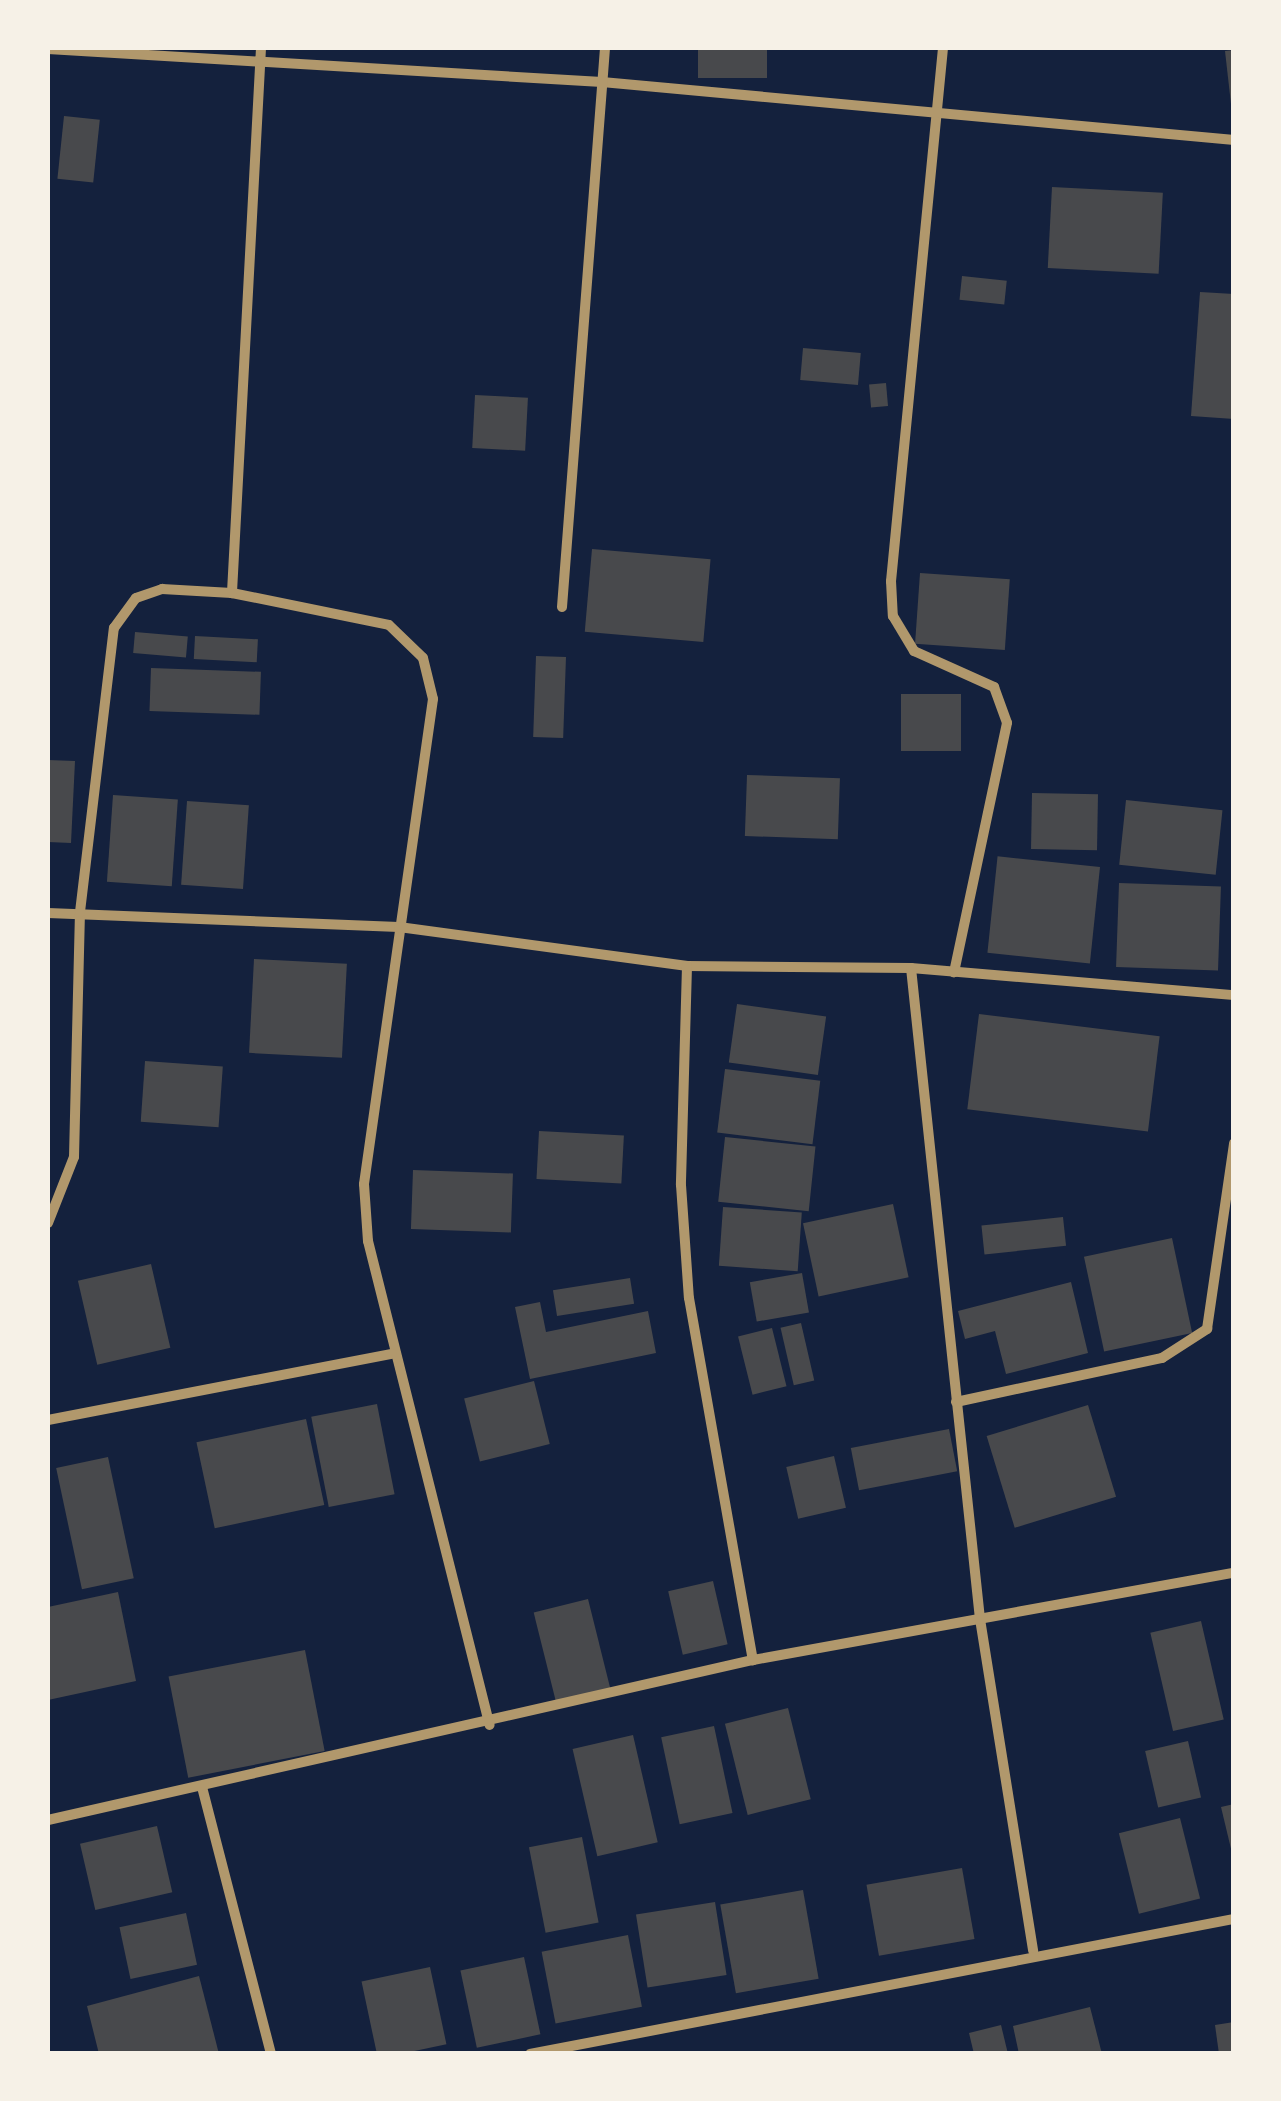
<!DOCTYPE html>
<style>
body{margin:0}
#map{position:relative;width:1281px;height:2101px;overflow:hidden;background:#14213d;font-family:Merriweather,serif}
div>[style]{position:absolute}
[style*='--x']{left:calc(var(--x)*1px);top:calc(var(--y)*1px);width:calc(var(--w)*1px);rotate:calc(var(--a)*1deg)}
.building>*{inset:0;background:#48494c;transform-origin:0 0}
.minor>*{height:10px;margin:-5px;padding:0 5px;transform-origin:5px;border-radius:5px;background:#b1986c}
span{translate:-50% -50%;white-space:nowrap;text-align:center;line-height:1.15;-webkit-text-stroke:8px #f6f1e7;paint-order:stroke}
.frame{position:absolute;inset:0;border:50px solid #f6f1e7;pointer-events:none}
</style>
<div id="map">
<div class="building">
<div style="left:698px;top:48px;width:69px;height:30px"></div>
<div style="clip-path:polygon(1234px 50px,1234px 104px,1231px 104px,1225px 51px)"></div>
<div style="left:64px;top:116px;width:36px;height:63px;rotate:6deg"></div>
<div style="left:1052px;top:187px;width:111px;height:81px;rotate:3deg"></div>
<div style="left:962px;top:276px;width:45px;height:24px;rotate:6deg"></div>
<div style="clip-path:polygon(1200px 292px,1234px 294px,1234px 419px,1191px 416px)"></div>
<div style="left:803px;top:348px;width:58px;height:32px;rotate:5deg"></div>
<div style="left:886px;top:383px;width:23px;height:17px;rotate:85deg"></div>
<div style="left:475px;top:395px;width:53px;height:53px;rotate:3deg"></div>
<div style="left:592px;top:549px;width:119px;height:83px;rotate:5deg"></div>
<div style="left:920px;top:573px;width:90px;height:71px;rotate:4deg"></div>
<div style="left:135px;top:632px;width:53px;height:21px;rotate:5deg"></div>
<div style="left:195px;top:636px;width:63px;height:23px;rotate:3deg"></div>
<div style="left:536px;top:656px;width:30px;height:81px;rotate:2deg"></div>
<div style="left:151px;top:668px;width:110px;height:43px;rotate:2deg"></div>
<div style="left:901px;top:694px;width:60px;height:57px"></div>
<div style="clip-path:polygon(48px 760px,75px 761px,71px 843px,48px 842px)"></div>
<div style="left:747px;top:775px;width:93px;height:61px;rotate:2deg"></div>
<div style="left:1032px;top:793px;width:66px;height:56px;rotate:1deg"></div>
<div style="left:113px;top:795px;width:65px;height:87px;rotate:4deg"></div>
<div style="left:1126px;top:800px;width:97px;height:65px;rotate:6deg"></div>
<div style="left:187px;top:801px;width:62px;height:84px;rotate:4deg"></div>
<div style="left:1100px;top:867px;width:97px;height:103px;rotate:96deg"></div>
<div style="left:1119px;top:883px;width:102px;height:84px;rotate:2deg"></div>
<div style="left:254px;top:959px;width:93px;height:94px;rotate:3deg"></div>
<div style="left:737px;top:1004px;width:90px;height:59px;rotate:8deg"></div>
<div style="left:979px;top:1014px;width:182px;height:96px;rotate:7deg"></div>
<div style="left:145px;top:1061px;width:78px;height:61px;rotate:4deg"></div>
<div style="left:725px;top:1069px;width:96px;height:64px;rotate:7deg"></div>
<div style="left:539px;top:1131px;width:85px;height:48px;rotate:3deg"></div>
<div style="left:725px;top:1137px;width:91px;height:65px;rotate:6deg"></div>
<div style="left:413px;top:1170px;width:100px;height:59px;rotate:2deg"></div>
<div style="left:893px;top:1204px;width:75px;height:92px;rotate:78deg"></div>
<div style="left:723px;top:1207px;width:79px;height:59px;rotate:4deg"></div>
<div style="left:1063px;top:1217px;width:29px;height:82px;rotate:84deg"></div>
<div style="left:1172px;top:1238px;width:97px;height:90px;rotate:78deg"></div>
<div style="left:151px;top:1264px;width:86px;height:75px;rotate:77deg"></div>
<div style="left:802px;top:1273px;width:40px;height:53px;rotate:80deg"></div>
<div style="left:630px;top:1278px;width:26px;height:78px;rotate:81deg"></div>
<div style="clip-path:polygon(1071px 1282px,1088px 1353px,1006px 1374px,995px 1331px,965px 1339px,958px 1311px)"></div>
<div style="clip-path:polygon(540px 1302px,546px 1332px,648px 1311px,656px 1353px,530px 1379px,515px 1307px)"></div>
<div style="left:801px;top:1323px;width:59px;height:21px;rotate:77deg"></div>
<div style="left:772px;top:1328px;width:60px;height:35px;rotate:76deg"></div>
<div style="left:534px;top:1381px;width:65px;height:72px;rotate:76deg"></div>
<div style="left:377px;top:1404px;width:92px;height:67px;rotate:79deg"></div>
<div style="left:1088px;top:1405px;width:96px;height:106px;rotate:73deg"></div>
<div style="left:306px;top:1419px;width:88px;height:112px;rotate:78deg"></div>
<div style="left:949px;top:1429px;width:43px;height:100px;rotate:79deg"></div>
<div style="left:834px;top:1456px;width:53px;height:49px;rotate:77deg"></div>
<div style="left:108px;top:1457px;width:124px;height:53px;rotate:78deg"></div>
<div style="left:713px;top:1581px;width:65px;height:46px;rotate:77deg"></div>
<div style="clip-path:polygon(118px 1592px,136px 1681px,48px 1700px,48px 1607px)"></div>
<div style="left:588px;top:1599px;width:92px;height:56px;rotate:76deg"></div>
<div style="left:1201px;top:1621px;width:101px;height:52px;rotate:77deg"></div>
<div style="left:305px;top:1650px;width:103px;height:139px;rotate:79deg"></div>
<div style="left:788px;top:1708px;width:94px;height:65px;rotate:76deg"></div>
<div style="left:714px;top:1726px;width:89px;height:54px;rotate:78deg"></div>
<div style="left:633px;top:1735px;width:110px;height:62px;rotate:77deg"></div>
<div style="left:1188px;top:1741px;width:58px;height:44px;rotate:77deg"></div>
<div style="clip-path:polygon(1234px 1804px,1234px 1853px,1232px 1853px,1221px 1807px)"></div>
<div style="left:1180px;top:1818px;width:83px;height:63px;rotate:76deg"></div>
<div style="left:157px;top:1826px;width:68px;height:79px;rotate:77deg"></div>
<div style="left:582px;top:1837px;width:87px;height:54px;rotate:79deg"></div>
<div style="left:962px;top:1868px;width:72px;height:97px;rotate:80deg"></div>
<div style="left:803px;top:1890px;width:90px;height:84px;rotate:80deg"></div>
<div style="left:715px;top:1902px;width:74px;height:80px;rotate:81deg"></div>
<div style="left:186px;top:1913px;width:53px;height:68px;rotate:78deg"></div>
<div style="left:628px;top:1935px;width:73px;height:88px;rotate:79deg"></div>
<div style="left:524px;top:1957px;width:79px;height:65px;rotate:78deg"></div>
<div style="left:430px;top:1967px;width:79px;height:70px;rotate:78deg"></div>
<div style="clip-path:polygon(199px 1976px,219px 2054px,99px 2054px,87px 2006px)"></div>
<div style="clip-path:polygon(1090px 2007px,1102px 2054px,1019px 2054px,1013px 2026px)"></div>
<div style="clip-path:polygon(1234px 2022px,1234px 2054px,1219px 2054px,1215px 2025px)"></div>
<div style="clip-path:polygon(1001px 2025px,1008px 2054px,974px 2054px,969px 2033px)"></div>
</div>
<div class="minor">
<div style="--x:261;--y:48;--w:546;--a:93.05"></div>
<div style="--x:232;--y:593;--w:160;--a:11.5"></div>
<div style="--x:389;--y:625;--w:47;--a:44.1"></div>
<div style="--x:423;--y:658;--w:42;--a:76.3"></div>
<div style="--x:433;--y:699;--w:490;--a:98.1"></div>
<div style="--x:364;--y:1184;--w:57;--a:86"></div>
<div style="--x:368;--y:1241;--w:499;--a:75.9"></div>
<div style="--x:943;--y:48;--w:536;--a:95.57"></div>
<div style="--x:891;--y:581;--w:35;--a:87"></div>
<div style="--x:893;--y:616;--w:41;--a:59"></div>
<div style="--x:914;--y:651;--w:88;--a:24.2"></div>
<div style="--x:994;--y:687;--w:38;--a:70"></div>
<div style="--x:1007;--y:723;--w:255;--a:102"></div>
<div style="--x:48;--y:49;--w:555;--a:3.41"></div>
<div style="--x:602;--y:82;--w:635;--a:5.24"></div>
<div style="--x:562;--y:607;--w:561;--a:-85.6"></div>
<div style="--x:48;--y:913;--w:351;--a:2.3"></div>
<div style="--x:399;--y:927;--w:291;--a:7.7"></div>
<div style="--x:687;--y:966;--w:224;--a:0.5"></div>
<div style="--x:911;--y:968;--w:324;--a:4.8"></div>
<div style="--x:687;--y:966;--w:219;--a:91.6"></div>
<div style="--x:681;--y:1185;--w:113;--a:86"></div>
<div style="--x:689;--y:1298;--w:368;--a:80"></div>
<div style="--x:911;--y:968;--w:655;--a:83.95"></div>
<div style="--x:980;--y:1619;--w:336;--a:80.9"></div>
<div style="--x:48;--y:1223;--w:71;--a:-68.5"></div>
<div style="--x:74;--y:1157;--w:245;--a:-88.6"></div>
<div style="--x:80;--y:912;--w:286;--a:-83.2"></div>
<div style="--x:114;--y:628;--w:37;--a:-54"></div>
<div style="--x:136;--y:598;--w:28;--a:-19"></div>
<div style="--x:162;--y:589;--w:70;--a:3.3"></div>
<div style="--x:956;--y:1402;--w:211;--a:-12.1"></div>
<div style="--x:1162;--y:1358;--w:54;--a:-32.8"></div>
<div style="--x:1207;--y:1329;--w:188;--a:-81.7"></div>
<div style="--x:48;--y:1420;--w:350;--a:-10.9"></div>
<div style="--x:202;--y:1787;--w:276;--a:75.5"></div>
<div style="--x:48;--y:1820;--w:723;--a:-12.79"></div>
<div style="--x:753;--y:1660;--w:489;--a:-10.3"></div>
<div style="--x:530;--y:2054;--w:717;--a:-10.86"></div>
</div>
<div class="frame"></div>
</div>
